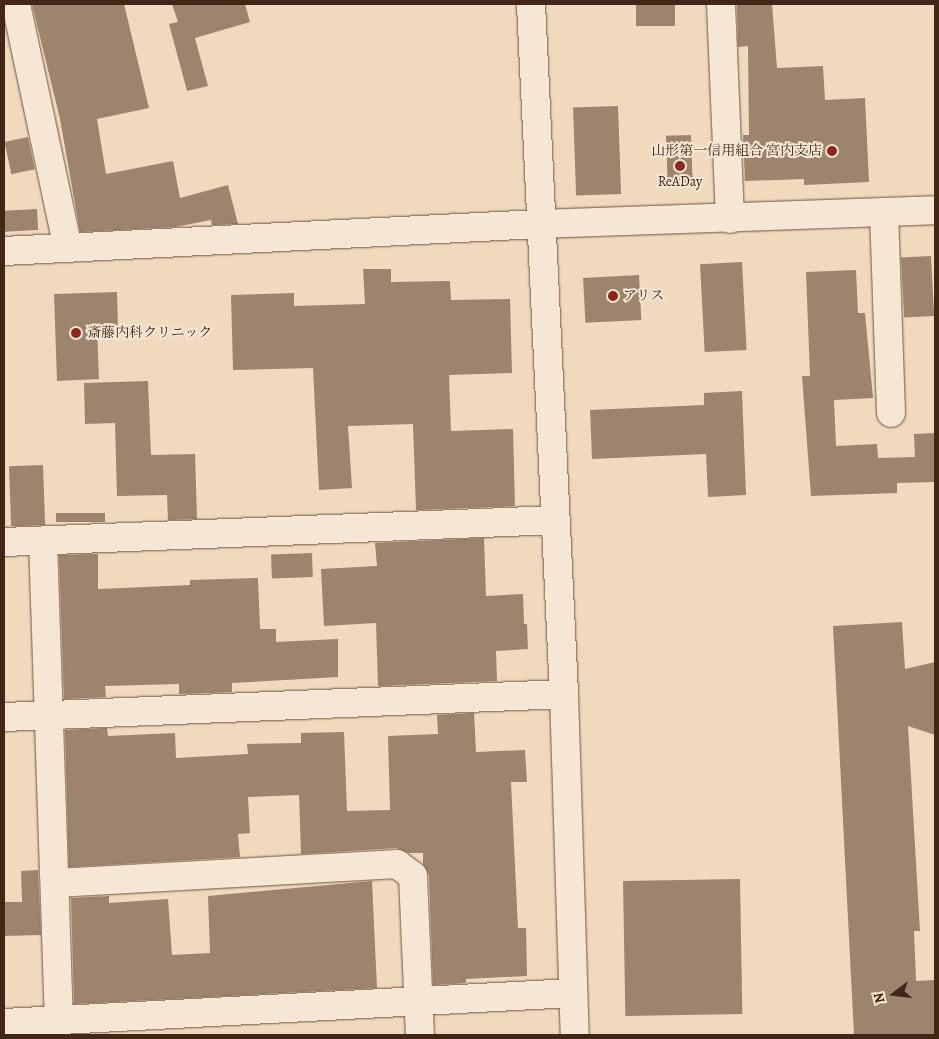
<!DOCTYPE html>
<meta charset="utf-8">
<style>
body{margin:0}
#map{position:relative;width:939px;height:1039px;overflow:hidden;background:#f0dabd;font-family:Alegreya,"Noto Serif JP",serif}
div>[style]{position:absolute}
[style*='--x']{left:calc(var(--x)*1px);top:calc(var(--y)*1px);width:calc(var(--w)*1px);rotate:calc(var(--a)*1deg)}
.building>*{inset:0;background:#9d846d;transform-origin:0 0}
.roads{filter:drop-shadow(0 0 1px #6e5440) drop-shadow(0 0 1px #6e5440)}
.minor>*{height:28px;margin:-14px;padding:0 14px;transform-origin:14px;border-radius:14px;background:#f5e7d4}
.dots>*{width:14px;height:14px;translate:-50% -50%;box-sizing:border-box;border:2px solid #f5e7d4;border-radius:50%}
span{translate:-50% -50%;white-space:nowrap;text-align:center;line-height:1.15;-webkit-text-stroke:4px #f5e7d4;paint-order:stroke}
.poi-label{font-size:14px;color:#432716}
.right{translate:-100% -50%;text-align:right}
.left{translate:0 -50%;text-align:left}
.frame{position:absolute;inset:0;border:5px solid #432716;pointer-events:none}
.north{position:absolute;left:869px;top:969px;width:50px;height:50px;-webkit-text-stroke:4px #f5e7d4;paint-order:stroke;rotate:255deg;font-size:14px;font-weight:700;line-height:20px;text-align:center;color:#432716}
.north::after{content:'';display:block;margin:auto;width:18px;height:22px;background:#432716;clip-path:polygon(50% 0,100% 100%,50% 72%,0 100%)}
</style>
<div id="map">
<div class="building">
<div style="clip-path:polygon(32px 4px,124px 4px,149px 108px,97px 119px,106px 174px,173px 161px,180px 198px,228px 185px,238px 224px,212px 225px,211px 220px,175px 227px,80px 232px,60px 119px)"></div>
<div style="clip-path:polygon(172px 4px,245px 4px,250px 22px,195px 38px,208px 86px,187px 91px,169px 24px,178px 22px)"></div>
<div style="left:636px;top:4px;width:39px;height:22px"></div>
<div style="clip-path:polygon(737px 4px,772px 4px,777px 68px,823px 66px,825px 100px,865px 98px,869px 182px,804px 185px,804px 179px,745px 181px,743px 135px,749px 135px,748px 46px,738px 47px)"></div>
<div style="left:618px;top:106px;width:88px;height:45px;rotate:88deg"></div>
<div style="left:691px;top:135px;width:50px;height:25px;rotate:88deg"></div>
<div style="left:28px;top:137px;width:33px;height:24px;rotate:78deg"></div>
<div style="left:37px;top:209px;width:21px;height:33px;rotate:87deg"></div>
<div style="left:931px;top:256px;width:60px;height:30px;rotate:87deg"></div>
<div style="left:742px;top:262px;width:88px;height:42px;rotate:87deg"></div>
<div style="clip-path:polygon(363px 269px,391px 269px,391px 282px,450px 281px,451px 300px,510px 299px,512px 373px,449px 375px,451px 431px,513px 429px,515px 506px,416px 510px,413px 424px,348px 426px,352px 488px,319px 490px,313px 368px,233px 370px,231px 295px,294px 293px,294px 306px,365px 304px)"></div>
<div style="clip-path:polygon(856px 270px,858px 313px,865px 313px,873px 398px,834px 400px,836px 446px,877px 444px,878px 458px,915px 457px,914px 434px,935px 433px,935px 482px,897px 483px,897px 493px,811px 496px,802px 376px,810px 376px,806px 272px)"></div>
<div style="left:639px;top:275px;width:45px;height:56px;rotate:87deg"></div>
<div style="clip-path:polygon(117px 292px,118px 327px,97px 328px,99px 379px,57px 381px,54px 294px)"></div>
<div style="clip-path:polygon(148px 381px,151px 455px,195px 454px,197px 519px,168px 520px,167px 495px,117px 496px,115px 423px,85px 424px,84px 383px)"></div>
<div style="clip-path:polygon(742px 391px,746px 495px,708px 497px,706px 454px,592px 459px,590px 410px,704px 405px,704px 393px)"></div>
<div style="left:43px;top:465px;width:60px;height:34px;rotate:88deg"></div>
<div style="left:105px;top:513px;width:9px;height:49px;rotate:90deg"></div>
<div style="clip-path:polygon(484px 538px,486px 596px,523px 594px,524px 624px,527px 624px,528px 649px,496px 651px,497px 681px,378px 686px,376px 623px,324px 626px,321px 569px,377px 566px,375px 543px)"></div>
<div style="left:312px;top:553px;width:24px;height:41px;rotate:88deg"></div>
<div style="clip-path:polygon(98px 554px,98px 589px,190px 585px,190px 580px,258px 578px,260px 629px,276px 629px,276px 642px,338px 639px,338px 677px,232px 683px,232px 692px,179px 694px,179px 684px,105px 686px,106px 697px,64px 699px,59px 555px)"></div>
<div style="clip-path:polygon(902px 622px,905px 669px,935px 662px,935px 735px,908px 726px,920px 931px,914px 931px,916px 981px,935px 980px,935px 1035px,854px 1035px,833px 626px)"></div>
<div style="clip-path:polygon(474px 713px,476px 752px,525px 750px,527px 782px,511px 782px,518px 928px,526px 928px,527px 976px,466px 979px,466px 983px,433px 985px,429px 875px,423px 864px,423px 853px,409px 853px,396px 848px,301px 854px,299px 795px,248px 797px,250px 833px,238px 834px,240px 857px,69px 867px,65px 730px,107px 728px,108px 736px,175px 733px,176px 758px,248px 754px,247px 744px,301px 743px,301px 733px,344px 732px,347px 811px,390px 810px,388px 736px,438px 734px,437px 715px)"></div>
<div style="clip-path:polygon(38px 870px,41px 935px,4px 936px,4px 902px,22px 902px,21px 871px)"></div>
<div style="left:740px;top:879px;width:135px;height:117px;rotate:89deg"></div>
<div style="clip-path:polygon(372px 881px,377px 988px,74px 1004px,71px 898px,109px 896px,109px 903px,168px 899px,172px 955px,210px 953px,208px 896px)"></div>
</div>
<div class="roads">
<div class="minor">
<div style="--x:16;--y:4;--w:249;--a:78"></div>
<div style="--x:531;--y:4;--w:691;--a:87.26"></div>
<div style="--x:564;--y:694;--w:341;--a:88.2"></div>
<div style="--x:721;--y:4;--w:215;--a:87.6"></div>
<div style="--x:884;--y:212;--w:201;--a:88"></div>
<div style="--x:4;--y:251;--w:536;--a:-2.89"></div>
<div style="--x:539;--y:224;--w:396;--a:-2"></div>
<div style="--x:43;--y:541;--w:480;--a:88.1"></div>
<div style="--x:4;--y:542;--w:552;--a:-2.28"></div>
<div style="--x:4;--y:717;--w:560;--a:-2.35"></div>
<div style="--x:56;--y:883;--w:342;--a:-3.2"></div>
<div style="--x:397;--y:864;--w:20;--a:37"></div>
<div style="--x:413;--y:876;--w:159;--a:87.5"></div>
<div style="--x:4;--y:1023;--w:570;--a:-3.02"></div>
</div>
</div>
<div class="dots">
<div style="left:832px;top:151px;background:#8f2418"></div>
<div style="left:680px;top:166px;background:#8f2418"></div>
<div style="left:613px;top:296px;background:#8f2418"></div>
<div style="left:76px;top:333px;background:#8f2418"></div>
</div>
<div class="poi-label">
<span class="right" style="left:822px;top:151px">山形第一信用組合 宮内支店</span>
<span style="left:680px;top:182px">ReADay</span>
<span class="left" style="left:623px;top:296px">アリス</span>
<span class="left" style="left:87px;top:333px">斎藤内科クリニック</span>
</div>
<div class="frame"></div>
<div class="north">N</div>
</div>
